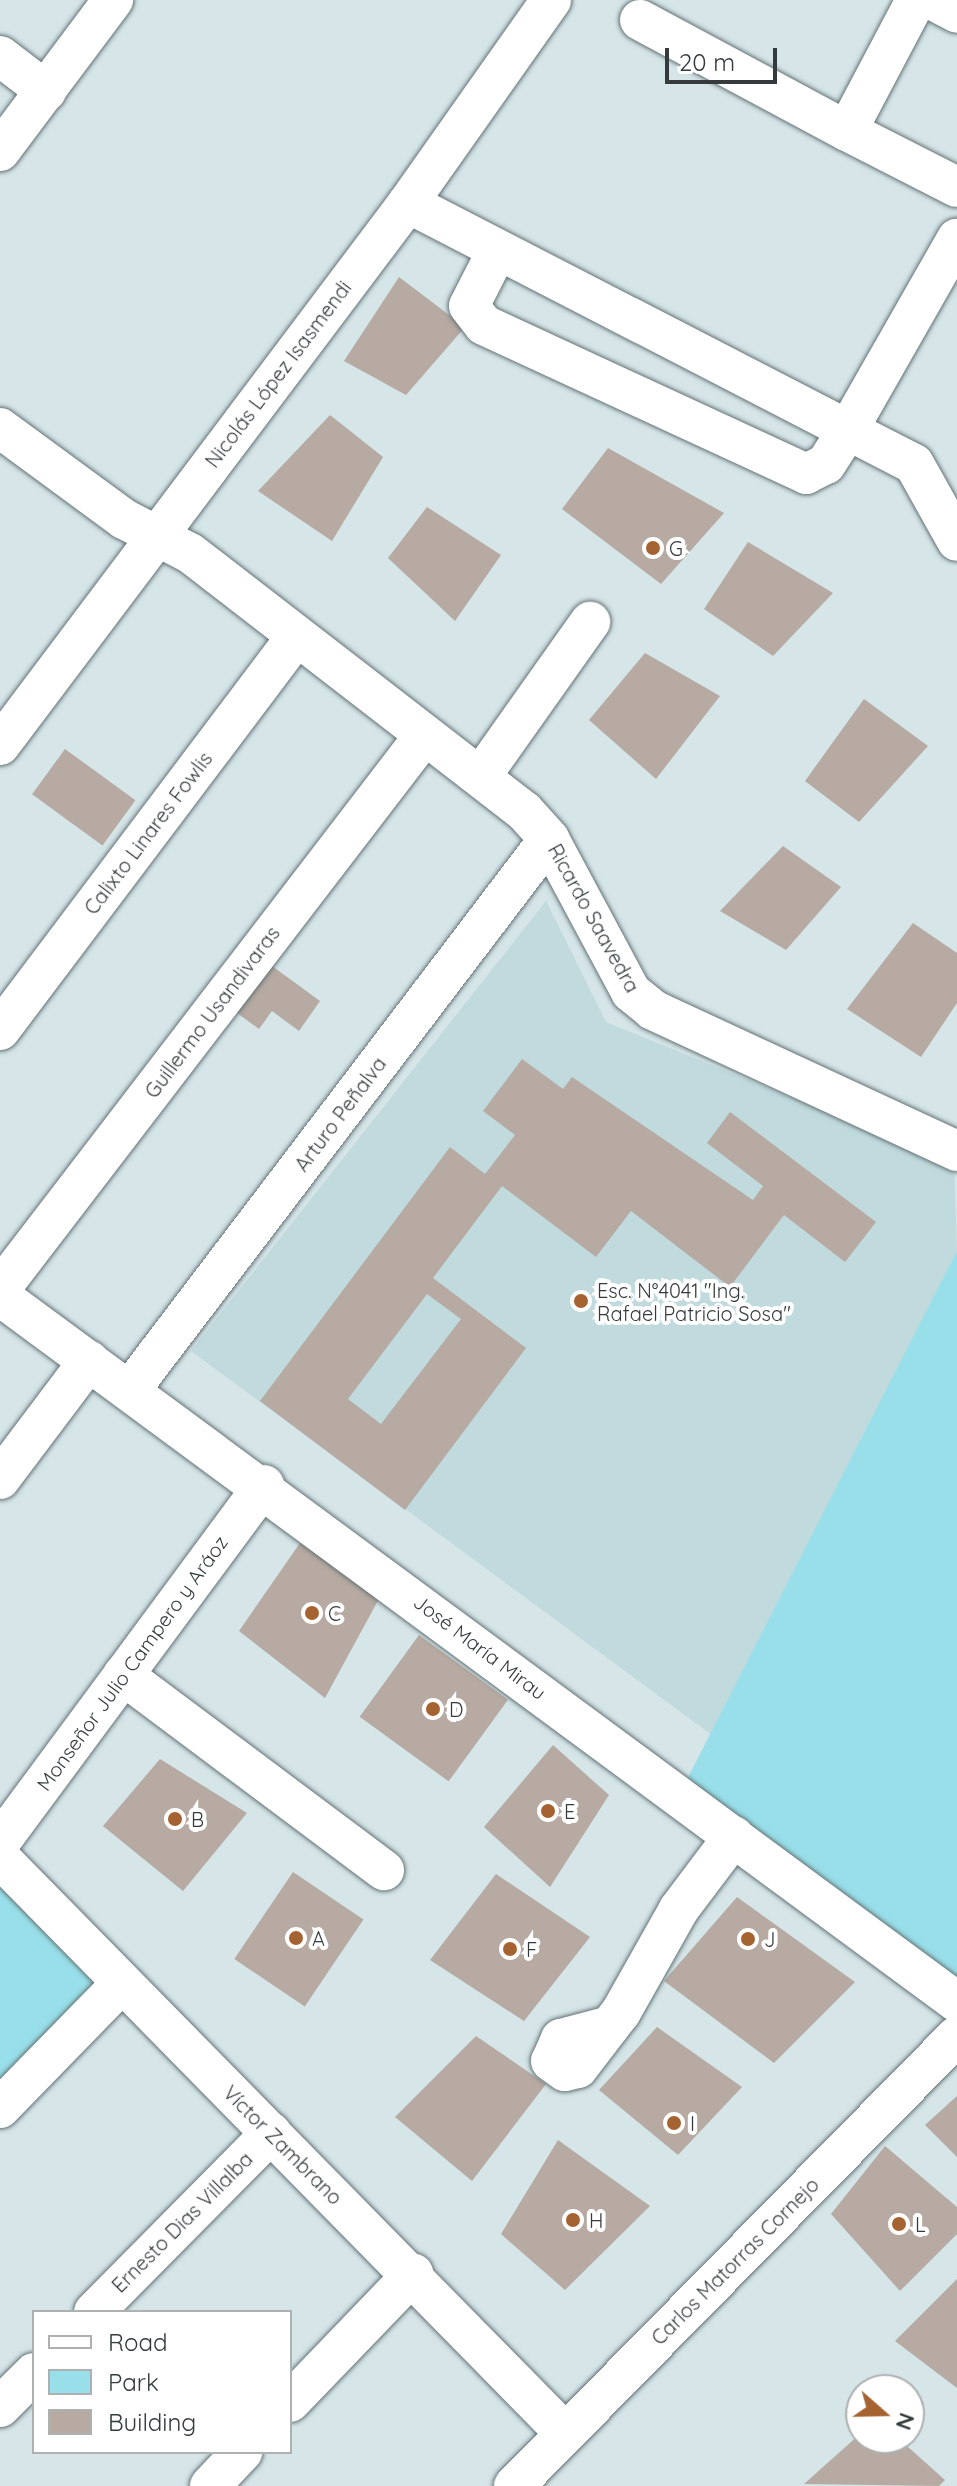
<!DOCTYPE html>
<meta charset="utf-8">
<style>
body{margin:0}
#map{position:relative;width:957px;height:2486px;overflow:hidden;background:#d5e5e8;font-family:Quicksand,sans-serif}
div>[style]{position:absolute}
[style*='--x']{left:calc(var(--x)*1px);top:calc(var(--y)*1px);width:calc(var(--w)*1px);rotate:calc(var(--a)*1deg)}
.built>*{inset:0;background:#c1dade}
.green>*{inset:0;background:#98dfea}
.building>*{inset:0;background:#b6aaa2;transform-origin:0 0}
.roads{filter:drop-shadow(0 0 2px #647375) drop-shadow(0 0 2px #647375)}
.street>*{height:40px;margin:-20px;padding:0 20px;transform-origin:20px;border-radius:20px;background:#fff}
.dots>*{width:22px;height:22px;translate:-50% -50%;box-sizing:border-box;border:4px solid #fff;border-radius:50%}
span{translate:-50% -50%;white-space:nowrap;text-align:center;line-height:1.15;-webkit-text-stroke:8px #fff;paint-order:stroke}
.street-label{font-size:20px;color:#353b3c}
.poi-label{font-size:20px;color:#353b3c}
.left{translate:0 -50%;text-align:left}
.legend{position:absolute;left:32px;top:2310px;width:260px;height:144px;box-sizing:border-box;background:#fff;border:2px solid #aeb1b1;margin:0;padding:10px 14px;list-style:none;font-size:24px;color:#353b3c}
.legend li{display:flex;align-items:center;gap:16px;height:40px}
.legend b{width:40px;border:2px solid #aeb1b1}
.north{position:absolute;left:845px;top:2374px;width:80px;height:80px;box-sizing:border-box;background:#fff;border:2px solid #aeb1b1;border-radius:50%;rotate:110deg;font-size:22px;font-weight:700;line-height:32px;text-align:center;color:#353b3c}
.north::after{content:'';display:block;margin:auto;width:28px;height:36px;background:#a66332;clip-path:polygon(50% 0,100% 100%,50% 72%,0 100%)}
.scale{position:absolute;left:665px;top:48px;width:112px;height:36px;box-sizing:border-box;border:4px solid #353b3c;border-top:0;padding-left:10px;font-size:24px;line-height:28px;white-space:nowrap;color:#353b3c;-webkit-text-stroke:6px #fff;paint-order:stroke}
</style>
<div id="map">
<div class="built">
<div style="clip-path:polygon(546px 901px,606px 1022px,954px 1164px,957px 1251px,716px 1738px,191px 1351px)"></div>
</div>
<div class="green">
<div style="clip-path:polygon(957px 1251px,957px 1992px,679px 1795px)"></div>
<div style="clip-path:polygon(0 1858px,120px 1985px,0 2108px)"></div>
</div>
<div class="building">
<div style="clip-path:polygon(399px 277px,465px 327px,406px 395px,344px 361px)"></div>
<div style="clip-path:polygon(330px 415px,383px 457px,332px 541px,258px 491px)"></div>
<div style="clip-path:polygon(608px 448px,724px 513px,661px 584px,562px 509px)"></div>
<div style="clip-path:polygon(427px 507px,501px 555px,455px 621px,388px 558px)"></div>
<div style="clip-path:polygon(748px 542px,833px 593px,773px 656px,704px 609px)"></div>
<div style="clip-path:polygon(645px 653px,720px 696px,656px 779px,589px 720px)"></div>
<div style="clip-path:polygon(864px 699px,928px 746px,859px 822px,805px 781px)"></div>
<div style="left:65px;top:749px;width:87px;height:56px;rotate:36deg"></div>
<div style="clip-path:polygon(783px 846px,841px 887px,786px 950px,720px 911px)"></div>
<div style="clip-path:polygon(913px 923px,957px 953px,957px 1003px,921px 1057px,847px 1009px)"></div>
<div style="clip-path:polygon(272px 966px,320px 1001px,299px 1031px,272px 1011px,259px 1029px,237px 1013px)"></div>
<div style="clip-path:polygon(evenodd,522px 1059px,563px 1089px,572px 1077px,753px 1200px,763px 1186px,707px 1143px,730px 1112px,876px 1222px,845px 1262px,784px 1215px,730px 1287px,631px 1211px,596px 1257px,502px 1186px,433px 1278px,526px 1348px,405px 1510px,260px 1401px,450px 1147px,485px 1174px,515px 1135px,483px 1111px,522px 1059px,427px 1294px,461px 1319px,381px 1424px,348px 1399px,427px 1294px)"></div>
<div style="clip-path:polygon(300px 1543px,381px 1595px,325px 1698px,239px 1631px)"></div>
<div style="left:419px;top:1635px;width:110px;height:101px;rotate:36deg"></div>
<div style="clip-path:polygon(553px 1745px,609px 1795px,550px 1887px,484px 1827px)"></div>
<div style="clip-path:polygon(160px 1759px,247px 1813px,183px 1891px,103px 1826px)"></div>
<div style="left:293px;top:1872px;width:85px;height:105px;rotate:34deg"></div>
<div style="clip-path:polygon(496px 1874px,590px 1937px,524px 2021px,430px 1960px)"></div>
<div style="clip-path:polygon(737px 1897px,855px 1982px,774px 2063px,664px 1981px)"></div>
<div style="clip-path:polygon(657px 2027px,742px 2087px,678px 2155px,599px 2090px)"></div>
<div style="clip-path:polygon(476px 2036px,546px 2084px,472px 2181px,395px 2117px)"></div>
<div style="clip-path:polygon(957px 2096px,957px 2157px,925px 2125px)"></div>
<div style="clip-path:polygon(558px 2140px,650px 2206px,565px 2290px,501px 2234px)"></div>
<div style="clip-path:polygon(885px 2146px,957px 2207px,957px 2234px,900px 2291px,831px 2214px)"></div>
<div style="clip-path:polygon(957px 2279px,957px 2388px,895px 2341px)"></div>
<div style="clip-path:polygon(861px 2433px,898px 2438px,945px 2480px,939px 2486px,804px 2484px)"></div>
</div>
<div class="roads">
<div class="street">
<div style="--x:916;--y:0;--w:148;--a:117.8"></div>
<div style="--x:847;--y:131;--w:123;--a:27"></div>
<div style="--x:933;--y:0;--w:27;--a:28"></div>
<div style="--x:640;--y:20;--w:235;--a:28.2"></div>
<div style="--x:0;--y:56;--w:58;--a:37.3"></div>
<div style="--x:0;--y:151;--w:189;--a:-53.2"></div>
<div style="--x:408;--y:203;--w:569;--a:27.29"></div>
<div style="--x:914;--y:464;--w:88;--a:60.8"></div>
<div style="--x:496;--y:253;--w:59;--a:117"></div>
<div style="--x:469;--y:306;--w:24;--a:52"></div>
<div style="--x:484;--y:325;--w:355;--a:24.8"></div>
<div style="--x:806;--y:474;--w:22;--a:-27"></div>
<div style="--x:826;--y:464;--w:43;--a:-57.4"></div>
<div style="--x:849;--y:428;--w:218;--a:-60.3"></div>
<div style="--x:0;--y:428;--w:154;--a:36.3"></div>
<div style="--x:124;--y:519;--w:74;--a:27.3"></div>
<div style="--x:190;--y:553;--w:422;--a:37.7"></div>
<div style="--x:524;--y:811;--w:38;--a:48"></div>
<div style="--x:549;--y:839;--w:174;--a:61.8"></div>
<div style="--x:631;--y:992;--w:28;--a:39"></div>
<div style="--x:653;--y:1010;--w:335;--a:24.9"></div>
<div style="--x:0;--y:745;--w:678;--a:-53.03"></div>
<div style="--x:408;--y:203;--w:248;--a:-54.8"></div>
<div style="--x:481;--y:776;--w:189;--a:-54.7"></div>
<div style="--x:0;--y:1030;--w:493;--a:-53"></div>
<div style="--x:0;--y:1289;--w:697;--a:-52.52"></div>
<div style="--x:0;--y:1296;--w:1189;--a:36.42"></div>
<div style="--x:130;--y:1390;--w:692;--a:-52.75"></div>
<div style="--x:0;--y:1479;--w:148;--a:-53"></div>
<div style="--x:123;--y:1675;--w:326;--a:36.8"></div>
<div style="--x:0;--y:1842;--w:444;--a:-53.5"></div>
<div style="--x:0;--y:1858;--w:806;--a:45.5"></div>
<div style="--x:610;--y:2026;--w:51;--a:165.1"></div>
<div style="--x:561;--y:2039;--w:24;--a:114"></div>
<div style="--x:551;--y:2061;--w:17;--a:36"></div>
<div style="--x:565;--y:2071;--w:13;--a:-13"></div>
<div style="--x:578;--y:2068;--w:53;--a:-52.7"></div>
<div style="--x:610;--y:2026;--w:18;--a:-52"></div>
<div style="--x:621;--y:2012;--w:118;--a:-60.6"></div>
<div style="--x:679;--y:1909;--w:91;--a:-53"></div>
<div style="--x:0;--y:2108;--w:172;--a:-45.7"></div>
<div style="--x:94;--y:2312;--w:252;--a:-45.3"></div>
<div style="--x:290;--y:2402;--w:178;--a:-46.1"></div>
<div style="--x:0;--y:2407;--w:48;--a:-45"></div>
<div style="--x:210;--y:2486;--w:47;--a:-46.7"></div>
<div style="--x:514;--y:2486;--w:631;--a:-45.45"></div>
</div>
</div>
<div class="dots">
<div style="left:653px;top:548px;background:#a66332"></div>
<div style="left:581px;top:1301px;background:#a66332"></div>
<div style="left:312px;top:1613px;background:#a66332"></div>
<div style="left:433px;top:1709px;background:#a66332"></div>
<div style="left:548px;top:1811px;background:#a66332"></div>
<div style="left:175px;top:1819px;background:#a66332"></div>
<div style="left:296px;top:1938px;background:#a66332"></div>
<div style="left:748px;top:1939px;background:#a66332"></div>
<div style="left:510px;top:1949px;background:#a66332"></div>
<div style="left:674px;top:2123px;background:#a66332"></div>
<div style="left:573px;top:2220px;background:#a66332"></div>
<div style="left:899px;top:2224px;background:#a66332"></div>
</div>
<div class="street-label">
<span style="left:278px;top:374px;rotate:-53deg">Nicolás López Isasmendi</span>
<span style="left:148px;top:833px;rotate:-53deg">Calixto Linares Fowlis</span>
<span style="left:594px;top:918px;rotate:61deg">Ricardo Saavedra</span>
<span style="left:212px;top:1012px;rotate:-53deg">Guillermo Usandivaras</span>
<span style="left:340px;top:1114px;rotate:-53deg">Arturo Peñalva</span>
<span style="left:480px;top:1647px;rotate:37deg">José María Mirau</span>
<span style="left:132px;top:1663px;rotate:-54deg">Monseñor Julio Campero y Aráoz</span>
<span style="left:283px;top:2145px;rotate:45deg">Víctor Zambrano</span>
<span style="left:182px;top:2222px;rotate:-45deg">Ernesto Dias Villalba</span>
<span style="left:735px;top:2261px;rotate:-45deg">Carlos Matorras Cornejo</span>
</div>
<div class="poi-label">
<span class="left" style="left:669px;top:548px">G</span>
<span class="left" style="left:597px;top:1302px">Esc. N°4041 "Ing.<br>Rafael Patricio Sosa"</span>
<span class="left" style="left:328px;top:1613px">C</span>
<span class="left" style="left:449px;top:1709px">D</span>
<span class="left" style="left:564px;top:1811px">E</span>
<span class="left" style="left:191px;top:1819px">B</span>
<span class="left" style="left:312px;top:1938px">A</span>
<span class="left" style="left:764px;top:1939px">J</span>
<span class="left" style="left:526px;top:1949px">F</span>
<span class="left" style="left:690px;top:2123px">I</span>
<span class="left" style="left:589px;top:2220px">H</span>
<span class="left" style="left:915px;top:2224px">L</span>
</div>
<ul class="legend">
<li><b style="height:10px;background:#fff"></b>Road</li>
<li><b style="height:22px;background:#98dfea"></b>Park</li>
<li><b style="height:22px;background:#b6aaa2"></b>Building</li>
</ul>
<div class="north">N</div>
<div class="scale">20 m</div>
</div>
